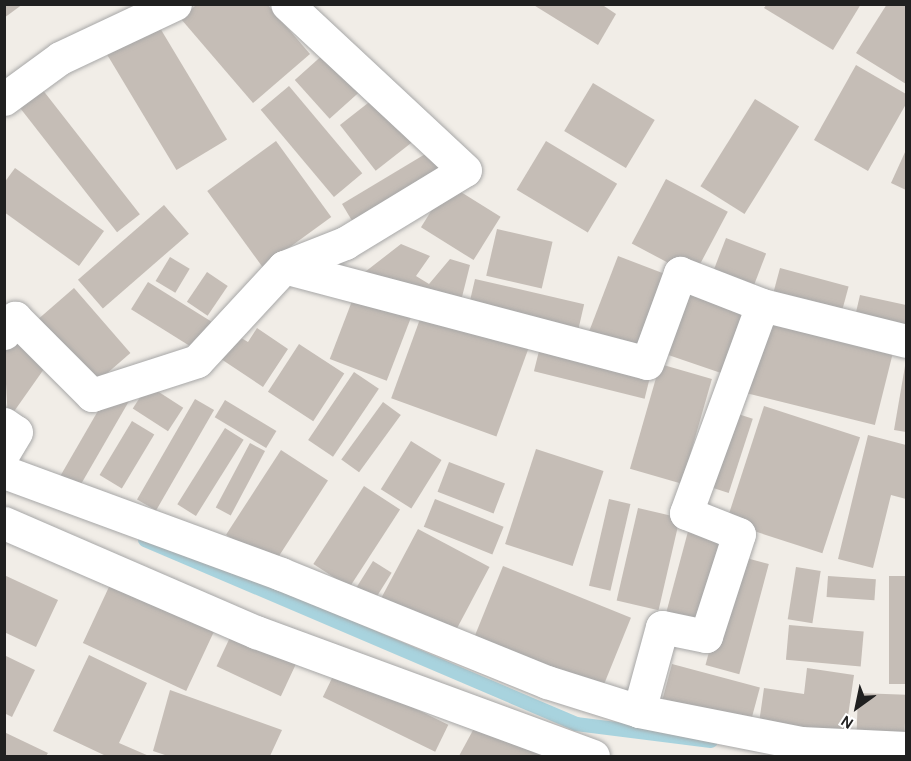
<!DOCTYPE html>
<style>
body{margin:0}
#map{position:relative;width:911px;height:761px;overflow:hidden;background:#f1ede7;font-family:Karla,sans-serif}
div>[style]{position:absolute}
[style*='--x']{left:calc(var(--x)*1px);top:calc(var(--y)*1px);width:calc(var(--w)*1px);rotate:calc(var(--a)*1deg)}
.stream>*{height:14px;margin:-7px;padding:0 7px;transform-origin:7px;border-radius:7px;background:#a8d3de}
.building>*{inset:0;background:#c5bdb6;transform-origin:0 0}
.roads{filter:drop-shadow(0 0 2px #a7a7a7) drop-shadow(0 0 2px #a7a7a7)}
.minor>*{height:33px;margin:-16.5px;padding:0 16.5px;transform-origin:16.5px;border-radius:16.5px;background:#fff}
span{translate:-50% -50%;white-space:nowrap;text-align:center;line-height:1.15;-webkit-text-stroke:6px #fff;paint-order:stroke}
.frame{position:absolute;inset:0;border:6px solid #202020;pointer-events:none}
.north{position:absolute;left:827px;top:677px;width:60px;height:60px;-webkit-text-stroke:4px #fff;paint-order:stroke;rotate:213deg;font-size:16px;font-weight:700;line-height:24px;text-align:center;color:#202020}
.north::after{content:'';display:block;margin:auto;width:21px;height:27px;background:#202020;clip-path:polygon(50% 0,100% 100%,50% 72%,0 100%)}
</style>
<div id="map">
<div class="stream">
<div style="--x:145;--y:540;--w:469;--a:23.1"></div>
<div style="--x:576;--y:724;--w:136;--a:7.2"></div>
</div>
<div class="building">
<div style="clip-path:polygon(4px 4px,23px 4px,4px 18px)"></div>
<div style="clip-path:polygon(197px 4px,267px 4px,310px 54px,253px 103px,181px 19px)"></div>
<div style="clip-path:polygon(532px 4px,601px 4px,616px 14px,598px 45px)"></div>
<div style="clip-path:polygon(767px 4px,861px 4px,833px 50px,764px 8px)"></div>
<div style="clip-path:polygon(887px 4px,906px 4px,906px 84px,856px 53px)"></div>
<div style="left:157px;top:23px;width:136px;height:59px;rotate:59deg"></div>
<div style="left:326px;top:52px;width:52px;height:42px;rotate:48deg"></div>
<div style="clip-path:polygon(856px 65px,906px 94px,906px 104px,868px 171px,814px 140px)"></div>
<div style="left:593px;top:83px;width:72px;height:56px;rotate:31deg"></div>
<div style="left:289px;top:86px;width:114px;height:37px;rotate:50deg"></div>
<div style="left:42px;top:89px;width:159px;height:29px;rotate:52deg"></div>
<div style="left:377px;top:96px;width:58px;height:47px;rotate:52deg"></div>
<div style="left:755px;top:99px;width:52px;height:103px;rotate:32deg"></div>
<div style="left:276px;top:141px;width:94px;height:85px;rotate:54deg"></div>
<div style="left:546px;top:141px;width:83px;height:57px;rotate:31deg"></div>
<div style="left:432px;top:150px;width:23px;height:105px;rotate:59deg"></div>
<div style="clip-path:polygon(906px 150px,906px 190px,891px 183px)"></div>
<div style="clip-path:polygon(15px 168px,104px 231px,79px 266px,4px 212px,4px 183px)"></div>
<div style="left:666px;top:179px;width:70px;height:73px;rotate:28deg"></div>
<div style="left:448px;top:184px;width:62px;height:51px;rotate:32deg"></div>
<div style="left:164px;top:205px;width:38px;height:114px;rotate:49deg"></div>
<div style="left:497px;top:229px;width:57px;height:48px;rotate:13deg"></div>
<div style="left:726px;top:238px;width:43px;height:45px;rotate:21deg"></div>
<div style="clip-path:polygon(401px 244px,430px 256px,416px 276px,429px 284px,450px 259px,470px 265px,459px 309px,352px 282px)"></div>
<div style="left:618px;top:256px;width:56px;height:84px;rotate:21deg"></div>
<div style="left:170px;top:257px;width:23px;height:28px;rotate:31deg"></div>
<div style="left:780px;top:268px;width:71px;height:35px;rotate:15deg"></div>
<div style="left:207px;top:272px;width:25px;height:36px;rotate:34deg"></div>
<div style="left:475px;top:279px;width:112px;height:30px;rotate:13deg"></div>
<div style="left:148px;top:282px;width:75px;height:32px;rotate:32deg"></div>
<div style="left:686px;top:287px;width:65px;height:70px;rotate:19deg"></div>
<div style="left:74px;top:288px;width:86px;height:53px;rotate:49deg"></div>
<div style="left:357px;top:288px;width:61px;height:76px;rotate:21deg"></div>
<div style="clip-path:polygon(860px 295px,906px 305px,906px 334px,854px 321px)"></div>
<div style="left:424px;top:308px;width:112px;height:96px;rotate:20deg"></div>
<div style="left:764px;top:316px;width:134px;height:79px;rotate:14deg"></div>
<div style="clip-path:polygon(257px 328px,288px 349px,263px 387px,212px 353px,228px 330px,248px 342px)"></div>
<div style="clip-path:polygon(14px 333px,51px 359px,8px 420px,4px 347px)"></div>
<div style="left:541px;top:343px;width:114px;height:29px;rotate:14deg"></div>
<div style="left:299px;top:344px;width:54px;height:57px;rotate:33deg"></div>
<div style="left:660px;top:364px;width:54px;height:109px;rotate:16deg"></div>
<div style="clip-path:polygon(905px 366px,906px 366px,906px 432px,894px 430px)"></div>
<div style="left:354px;top:372px;width:30px;height:82px;rotate:34deg"></div>
<div style="left:148px;top:385px;width:42px;height:28px;rotate:33deg"></div>
<div style="left:110px;top:390px;width:22px;height:102px;rotate:30deg"></div>
<div style="left:195px;top:399px;width:22px;height:116px;rotate:30deg"></div>
<div style="left:225px;top:400px;width:60px;height:20px;rotate:31deg"></div>
<div style="left:383px;top:402px;width:22px;height:71px;rotate:36deg"></div>
<div style="left:764px;top:406px;width:101px;height:122px;rotate:18deg"></div>
<div style="left:729px;top:411px;width:25px;height:78px;rotate:18deg"></div>
<div style="left:132px;top:421px;width:26px;height:63px;rotate:31deg"></div>
<div style="left:225px;top:428px;width:22px;height:90px;rotate:32deg"></div>
<div style="clip-path:polygon(868px 435px,906px 445px,906px 499px,891px 495px,873px 568px,838px 559px)"></div>
<div style="left:411px;top:441px;width:36px;height:57px;rotate:32deg"></div>
<div style="left:250px;top:443px;width:17px;height:73px;rotate:28deg"></div>
<div style="left:536px;top:449px;width:71px;height:100px;rotate:18deg"></div>
<div style="left:281px;top:450px;width:56px;height:101px;rotate:33deg"></div>
<div style="left:449px;top:462px;width:60px;height:32px;rotate:21deg"></div>
<div style="left:364px;top:486px;width:43px;height:93px;rotate:33deg"></div>
<div style="left:435px;top:499px;width:74px;height:30px;rotate:22deg"></div>
<div style="left:609px;top:499px;width:22px;height:89px;rotate:13deg"></div>
<div style="left:638px;top:508px;width:43px;height:95px;rotate:13deg"></div>
<div style="left:690px;top:524px;width:38px;height:93px;rotate:15deg"></div>
<div style="left:418px;top:529px;width:81px;height:78px;rotate:28deg"></div>
<div style="left:735px;top:555px;width:35px;height:114px;rotate:15deg"></div>
<div style="left:373px;top:561px;width:22px;height:38px;rotate:32deg"></div>
<div style="left:503px;top:566px;width:138px;height:84px;rotate:22deg"></div>
<div style="left:796px;top:567px;width:25px;height:53px;rotate:9deg"></div>
<div style="left:115px;top:574px;width:114px;height:76px;rotate:25deg"></div>
<div style="clip-path:polygon(4px 575px,58px 600px,36px 647px,4px 632px)"></div>
<div style="left:828px;top:576px;width:48px;height:21px;rotate:4deg"></div>
<div style="left:889px;top:576px;width:17px;height:108px"></div>
<div style="left:789px;top:625px;width:75px;height:35px;rotate:5deg"></div>
<div style="left:233px;top:631px;width:71px;height:39px;rotate:25deg"></div>
<div style="clip-path:polygon(4px 655px,35px 670px,12px 717px,4px 713px)"></div>
<div style="clip-path:polygon(89px 655px,147px 683px,119px 743px,149px 756px,106px 756px,53px 731px)"></div>
<div style="left:672px;top:664px;width:91px;height:36px;rotate:15deg"></div>
<div style="clip-path:polygon(807px 668px,854px 675px,844px 743px,758px 730px,764px 688px,804px 694px)"></div>
<div style="left:336px;top:670px;width:125px;height:30px;rotate:26deg"></div>
<div style="clip-path:polygon(170px 690px,282px 730px,270px 756px,168px 756px,153px 751px)"></div>
<div style="left:858px;top:693px;width:48px;height:48px;rotate:2deg"></div>
<div style="clip-path:polygon(478px 721px,556px 756px,459px 756px)"></div>
<div style="clip-path:polygon(4px 732px,48px 753px,46px 756px,4px 756px)"></div>
</div>
<div class="roads">
<div class="minor">
<div style="--x:4;--y:99;--w:69;--a:-36.2"></div>
<div style="--x:60;--y:58;--w:127;--a:-25.2"></div>
<div style="--x:284;--y:267;--w:66;--a:-21.5"></div>
<div style="--x:345;--y:243;--w:140;--a:-31.3"></div>
<div style="--x:465;--y:170;--w:243;--a:-137"></div>
<div style="--x:4;--y:333;--w:19;--a:-54"></div>
<div style="--x:15;--y:318;--w:109;--a:45"></div>
<div style="--x:92;--y:395;--w:110;--a:-17.9"></div>
<div style="--x:197;--y:361;--w:128;--a:-47.2"></div>
<div style="--x:284;--y:267;--w:375;--a:14.8"></div>
<div style="--x:647;--y:363;--w:96;--a:-69.9"></div>
<div style="--x:680;--y:273;--w:88;--a:21.3"></div>
<div style="--x:4;--y:424;--w:14;--a:34"></div>
<div style="--x:16;--y:432;--w:23;--a:121"></div>
<div style="--x:4;--y:472;--w:295;--a:20.2"></div>
<div style="--x:281;--y:574;--w:287;--a:22.1"></div>
<div style="--x:547;--y:682;--w:96;--a:17.5"></div>
<div style="--x:639;--y:711;--w:165;--a:11.2"></div>
<div style="--x:801;--y:743;--w:105;--a:2.7"></div>
<div style="--x:4;--y:523;--w:275;--a:23.4"></div>
<div style="--x:256;--y:632;--w:359;--a:20.2"></div>
<div style="--x:639;--y:711;--w:87;--a:-74.7"></div>
<div style="--x:662;--y:627;--w:45;--a:11.6"></div>
<div style="--x:706;--y:636;--w:107;--a:-72.1"></div>
<div style="--x:739;--y:534;--w:57;--a:-158.4"></div>
<div style="--x:686;--y:513;--w:221;--a:-69.9"></div>
<div style="--x:762;--y:305;--w:148;--a:14"></div>
</div>
</div>
<div class="frame"></div>
<div class="north">N</div>
</div>
